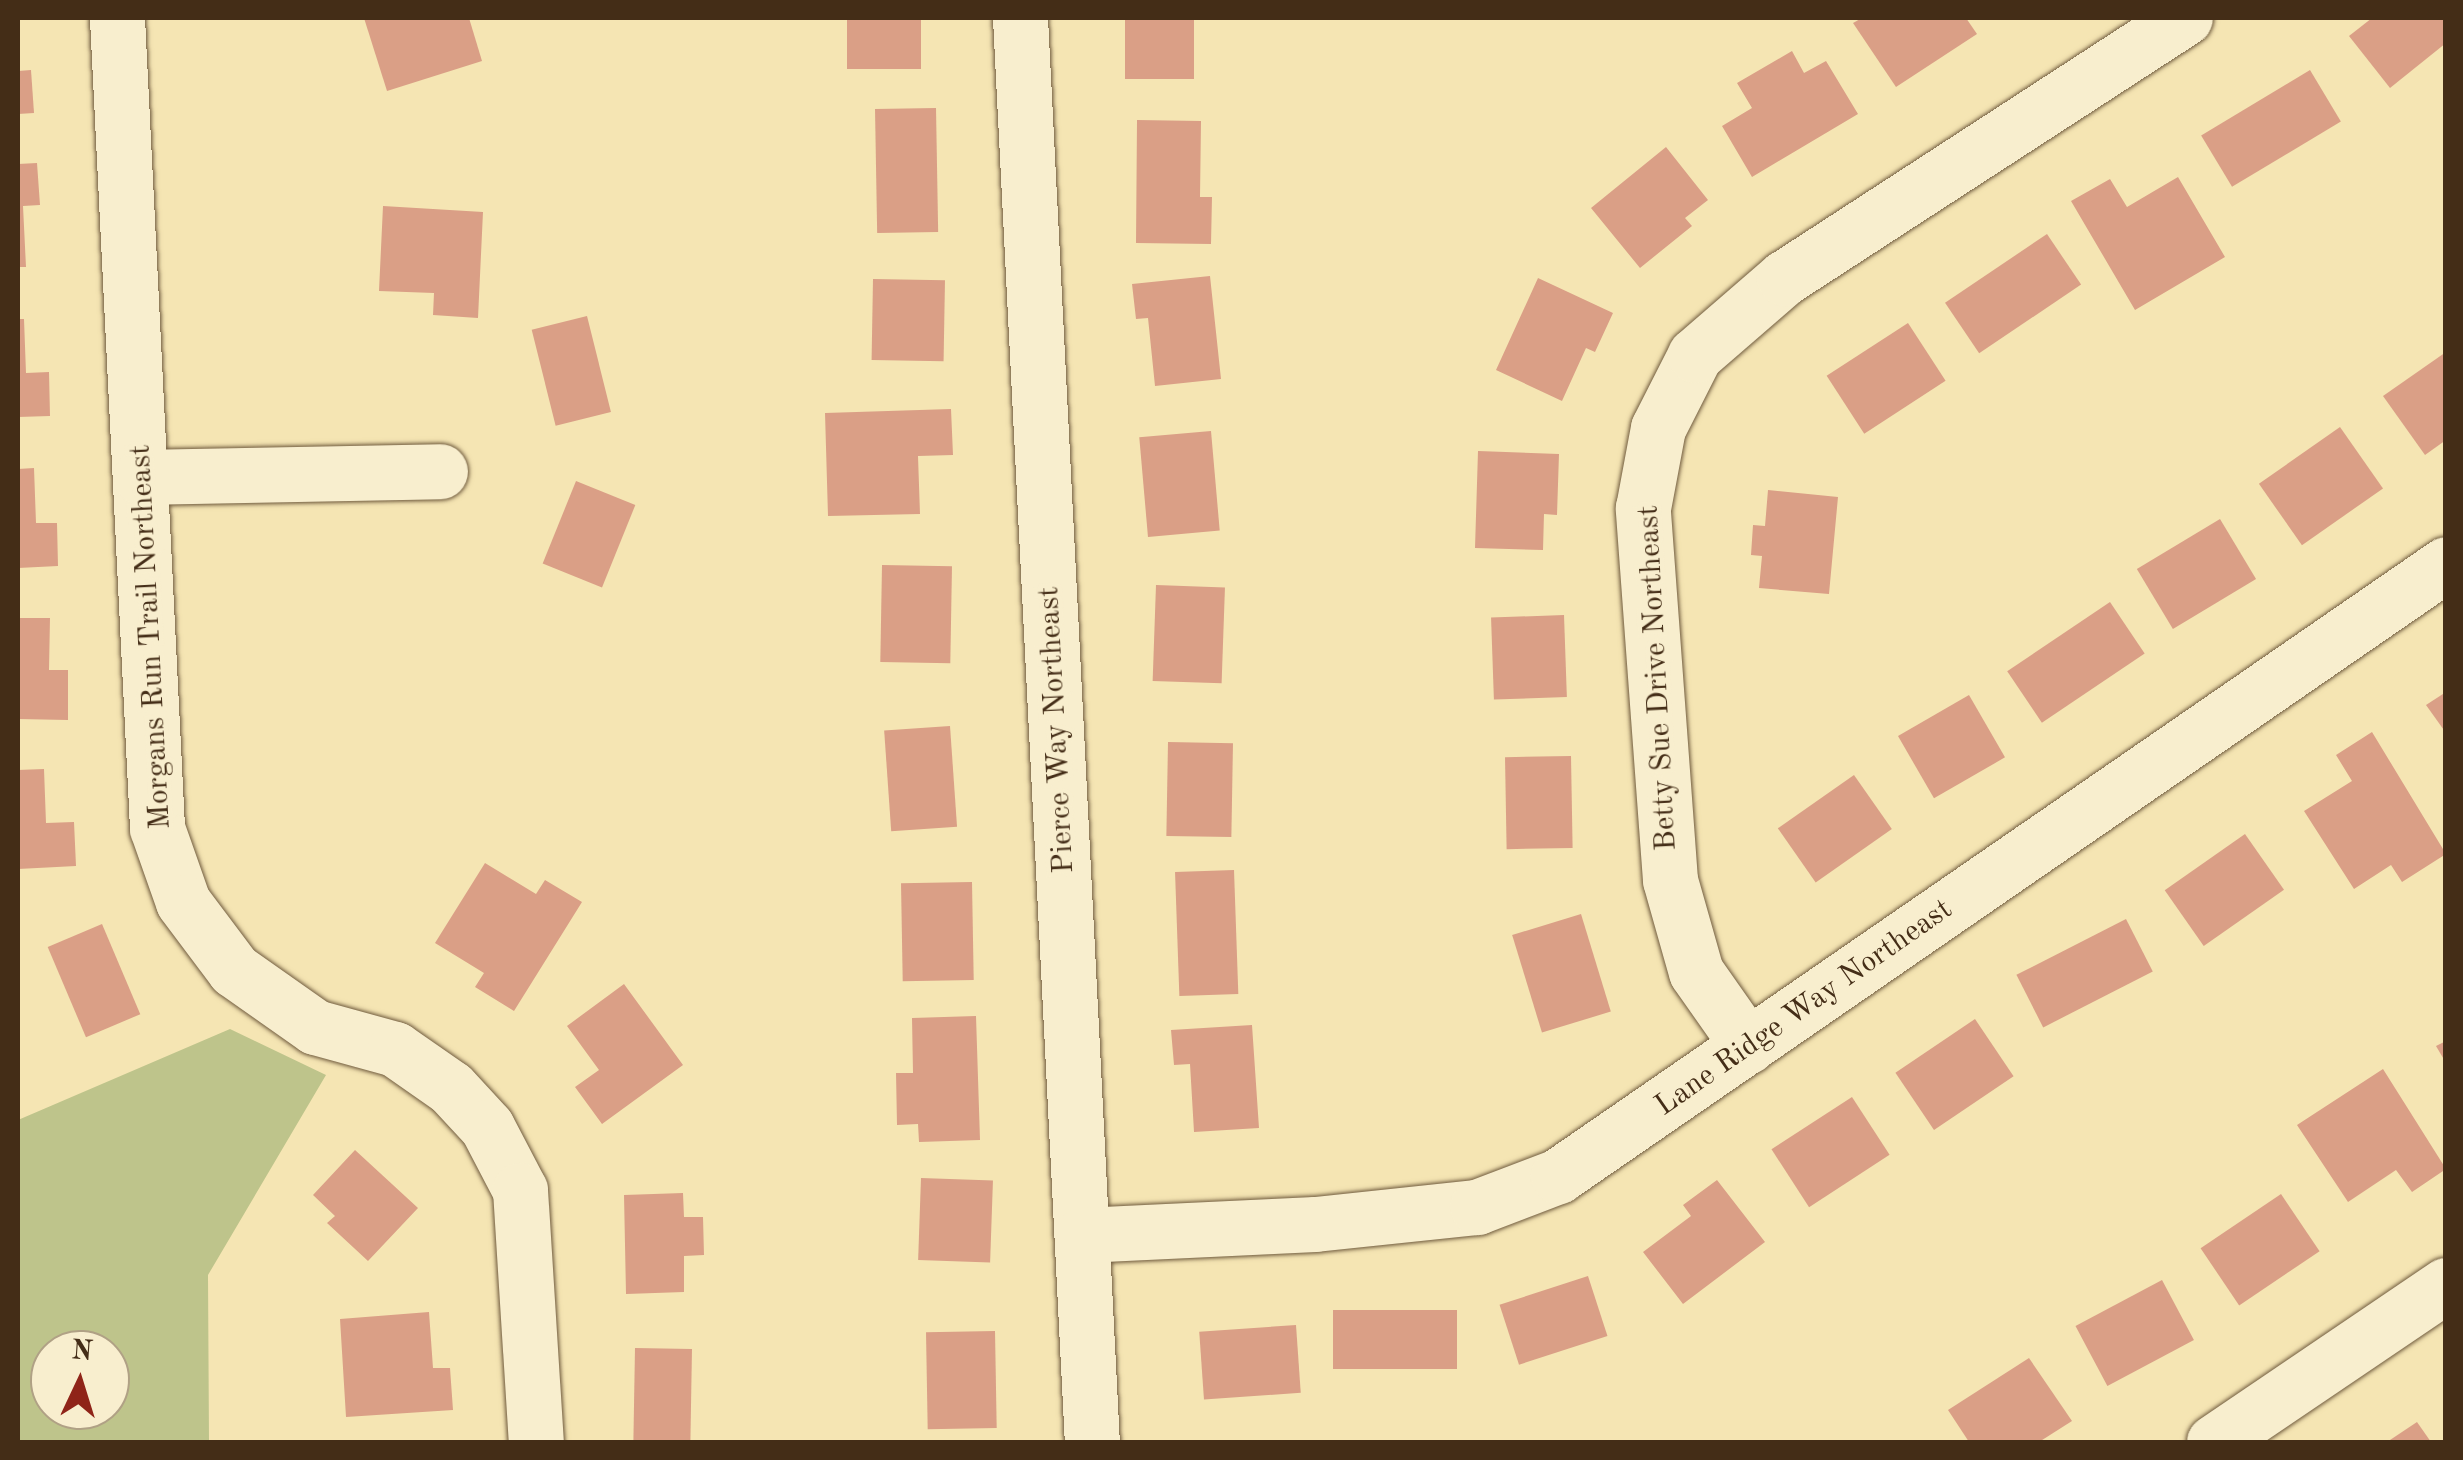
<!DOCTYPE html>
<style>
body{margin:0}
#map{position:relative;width:2463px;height:1460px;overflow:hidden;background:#f5e5b3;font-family:"Old Standard TT",serif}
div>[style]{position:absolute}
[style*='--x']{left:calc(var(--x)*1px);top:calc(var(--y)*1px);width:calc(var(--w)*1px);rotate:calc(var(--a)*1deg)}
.green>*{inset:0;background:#bec48b}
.building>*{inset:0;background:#da9f86;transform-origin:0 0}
.roads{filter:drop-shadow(0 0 2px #705b3e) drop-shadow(0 0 2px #705b3e)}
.minor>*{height:55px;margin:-27.5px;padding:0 27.5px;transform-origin:27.5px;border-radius:27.5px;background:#f8eece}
span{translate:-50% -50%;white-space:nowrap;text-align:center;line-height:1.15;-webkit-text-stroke:9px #f8eece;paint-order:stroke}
.street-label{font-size:30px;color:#442d17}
.frame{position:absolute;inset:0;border:20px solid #442d17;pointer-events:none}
.north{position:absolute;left:30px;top:1330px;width:100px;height:100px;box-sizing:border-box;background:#f8eece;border:2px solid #b0a185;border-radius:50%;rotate:4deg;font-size:28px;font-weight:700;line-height:40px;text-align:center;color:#442d17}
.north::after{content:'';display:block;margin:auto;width:35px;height:45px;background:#8f2418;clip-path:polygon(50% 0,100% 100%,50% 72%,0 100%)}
</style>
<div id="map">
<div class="green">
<div style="clip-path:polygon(evenodd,230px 1029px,326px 1075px,208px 1275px,209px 1442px,18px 1442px,18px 1120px,230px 1029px,50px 1350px,110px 1350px,110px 1410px,50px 1410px,50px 1350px)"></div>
</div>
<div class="building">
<div style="clip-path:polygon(364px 18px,469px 18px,482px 61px,387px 91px)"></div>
<div style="left:847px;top:18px;width:74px;height:51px"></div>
<div style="left:1125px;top:18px;width:69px;height:61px"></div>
<div style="clip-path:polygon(1862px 18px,1966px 18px,1977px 34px,1896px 87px,1853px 23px)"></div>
<div style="clip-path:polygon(2372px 18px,2446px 18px,2446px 43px,2390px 88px,2349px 36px)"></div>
<div style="clip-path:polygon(1792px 51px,1804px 73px,1826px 61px,1858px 114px,1752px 177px,1722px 126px,1752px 108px,1737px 83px)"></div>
<div style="clip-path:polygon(31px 70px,34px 113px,18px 114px,18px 71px)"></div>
<div style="left:2310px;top:70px;width:60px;height:127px;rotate:59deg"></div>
<div style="left:936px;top:108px;width:124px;height:61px;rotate:89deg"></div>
<div style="clip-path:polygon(1137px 120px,1201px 121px,1200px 197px,1212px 197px,1211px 244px,1136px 243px)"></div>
<div style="clip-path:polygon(1666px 147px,1708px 200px,1685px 218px,1692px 226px,1640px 268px,1591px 208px)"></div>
<div style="clip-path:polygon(37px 163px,40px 205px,23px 206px,26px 267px,18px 267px,18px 164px)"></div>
<div style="clip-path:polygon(2178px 177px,2225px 257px,2135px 310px,2071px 201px,2110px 179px,2127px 207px)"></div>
<div style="clip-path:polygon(383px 206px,483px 212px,478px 318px,433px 315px,434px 293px,379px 291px)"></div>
<div style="left:2047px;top:234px;width:61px;height:123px;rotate:56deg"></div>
<div style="clip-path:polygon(1210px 276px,1221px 379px,1155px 386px,1148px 318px,1136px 319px,1132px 284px)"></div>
<div style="clip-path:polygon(1538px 278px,1613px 313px,1595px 352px,1586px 348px,1562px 401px,1496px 370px)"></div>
<div style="left:873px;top:279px;width:72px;height:81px;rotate:1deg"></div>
<div style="left:587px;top:316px;width:99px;height:57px;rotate:76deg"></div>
<div style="clip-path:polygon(18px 319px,24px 319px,26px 373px,49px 372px,50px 416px,18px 417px)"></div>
<div style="left:1908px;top:323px;width:69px;height:97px;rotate:57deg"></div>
<div style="clip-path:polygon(2446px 352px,2446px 440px,2425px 455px,2383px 396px)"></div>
<div style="clip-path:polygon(951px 409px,953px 455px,918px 456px,920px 514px,828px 516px,825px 413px)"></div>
<div style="left:2340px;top:427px;width:75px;height:99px;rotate:55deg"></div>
<div style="left:1211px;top:431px;width:100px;height:72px;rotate:85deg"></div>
<div style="clip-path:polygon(1478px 451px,1559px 454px,1557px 515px,1544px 514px,1543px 550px,1475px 548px)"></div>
<div style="clip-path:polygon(34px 468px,36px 523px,57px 523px,58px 566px,18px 568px,18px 469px)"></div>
<div style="left:576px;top:481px;width:64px;height:89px;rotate:22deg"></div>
<div style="clip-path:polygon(1768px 490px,1838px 497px,1829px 594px,1759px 588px,1762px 556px,1751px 555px,1753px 525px,1765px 526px)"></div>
<div style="left:2220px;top:519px;width:70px;height:97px;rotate:59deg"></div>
<div style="left:882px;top:565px;width:70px;height:97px;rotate:1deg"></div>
<div style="left:1156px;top:585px;width:69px;height:96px;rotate:2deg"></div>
<div style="left:2110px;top:602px;width:62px;height:124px;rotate:56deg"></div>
<div style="left:1564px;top:615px;width:82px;height:73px;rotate:88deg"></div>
<div style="clip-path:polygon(18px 618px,50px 618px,49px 670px,68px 670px,68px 720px,18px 719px)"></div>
<div style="clip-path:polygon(2446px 692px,2446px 733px,2426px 705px)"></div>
<div style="left:1969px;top:695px;width:72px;height:82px;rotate:60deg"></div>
<div style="left:950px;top:726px;width:101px;height:66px;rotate:86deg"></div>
<div style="clip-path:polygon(2372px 732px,2446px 854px,2402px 882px,2391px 865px,2354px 889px,2304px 811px,2352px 781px,2336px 755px)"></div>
<div style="left:1168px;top:742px;width:65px;height:94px;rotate:1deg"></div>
<div style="left:1571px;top:756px;width:92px;height:66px;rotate:89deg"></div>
<div style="clip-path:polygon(44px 769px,46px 823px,74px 822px,76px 866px,18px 869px,18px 770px)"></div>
<div style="left:1854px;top:775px;width:66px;height:93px;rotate:55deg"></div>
<div style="left:2245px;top:834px;width:68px;height:98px;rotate:55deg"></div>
<div style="clip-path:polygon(485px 863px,536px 894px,545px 880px,582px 902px,514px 1011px,475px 987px,484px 973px,435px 943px)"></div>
<div style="left:1234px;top:870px;width:124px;height:59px;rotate:88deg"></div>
<div style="left:972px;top:882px;width:98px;height:71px;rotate:89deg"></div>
<div style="left:1581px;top:914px;width:102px;height:72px;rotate:73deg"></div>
<div style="left:2126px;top:919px;width:59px;height:123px;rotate:63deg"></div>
<div style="left:102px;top:924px;width:98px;height:59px;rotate:67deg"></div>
<div style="clip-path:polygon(624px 984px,683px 1065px,602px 1124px,575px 1087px,599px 1070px,567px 1026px)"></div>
<div style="clip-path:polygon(976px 1016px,980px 1140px,919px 1142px,918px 1124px,897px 1125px,896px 1073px,913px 1073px,912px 1018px)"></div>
<div style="left:1975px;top:1019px;width:69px;height:96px;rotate:56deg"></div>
<div style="clip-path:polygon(1252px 1025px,1259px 1128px,1194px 1132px,1190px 1064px,1174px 1065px,1171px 1030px)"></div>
<div style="clip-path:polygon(2446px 1041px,2446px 1063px,2436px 1046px)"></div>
<div style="clip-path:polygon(2383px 1069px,2446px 1169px,2412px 1192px,2396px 1170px,2348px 1202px,2297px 1125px)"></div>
<div style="left:1852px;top:1097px;width:69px;height:96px;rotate:57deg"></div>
<div style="clip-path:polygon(355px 1150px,418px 1208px,368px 1261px,327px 1223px,335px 1216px,313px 1195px)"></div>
<div style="left:921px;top:1178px;width:72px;height:82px;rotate:2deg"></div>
<div style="clip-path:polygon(1717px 1180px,1765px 1242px,1683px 1304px,1643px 1252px,1691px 1216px,1683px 1205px)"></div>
<div style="clip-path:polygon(683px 1193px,684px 1217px,703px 1217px,704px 1255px,684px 1256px,684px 1292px,626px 1294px,624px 1195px)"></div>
<div style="left:2281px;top:1194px;width:69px;height:97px;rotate:56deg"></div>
<div style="left:1588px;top:1276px;width:63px;height:93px;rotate:72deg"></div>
<div style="left:2162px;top:1280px;width:68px;height:98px;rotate:62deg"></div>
<div style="left:1333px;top:1310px;width:124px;height:59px"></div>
<div style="clip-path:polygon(429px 1312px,433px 1368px,450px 1368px,453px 1410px,346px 1417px,340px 1319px)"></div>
<div style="left:1296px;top:1325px;width:68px;height:97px;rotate:86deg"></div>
<div style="left:995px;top:1331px;width:97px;height:69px;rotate:89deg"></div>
<div style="left:635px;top:1348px;width:57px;height:94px;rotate:1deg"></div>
<div style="clip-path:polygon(2029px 1358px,2072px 1421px,2039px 1442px,1969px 1442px,1948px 1410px)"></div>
<div style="clip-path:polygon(2417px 1422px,2431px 1442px,2387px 1442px)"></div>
</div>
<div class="roads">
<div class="minor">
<div style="--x:117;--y:18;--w:811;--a:87.17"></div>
<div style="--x:157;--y:828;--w:78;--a:70.6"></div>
<div style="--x:183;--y:902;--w:85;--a:53.1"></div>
<div style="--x:234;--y:970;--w:99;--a:35.1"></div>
<div style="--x:315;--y:1027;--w:83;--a:15.4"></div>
<div style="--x:395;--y:1049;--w:68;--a:34.9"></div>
<div style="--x:451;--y:1088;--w:53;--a:47.3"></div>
<div style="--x:487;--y:1127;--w:71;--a:62.4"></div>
<div style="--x:520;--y:1190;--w:253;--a:86.4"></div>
<div style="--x:1020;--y:18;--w:1426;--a:87.11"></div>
<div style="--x:141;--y:477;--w:299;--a:-1.1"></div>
<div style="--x:1748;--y:1046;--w:90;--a:-125.1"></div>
<div style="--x:1696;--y:972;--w:96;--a:-105.8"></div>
<div style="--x:1670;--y:880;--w:373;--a:-94.2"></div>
<div style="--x:1643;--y:508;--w:81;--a:-79.4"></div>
<div style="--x:1658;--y:428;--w:82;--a:-63.1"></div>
<div style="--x:1695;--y:355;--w:118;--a:-40.9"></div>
<div style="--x:1784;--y:278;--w:478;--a:-33"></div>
<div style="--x:1082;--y:1235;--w:233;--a:-2.7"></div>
<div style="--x:1315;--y:1224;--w:163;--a:-6"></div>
<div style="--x:1477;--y:1207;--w:87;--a:-20.9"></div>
<div style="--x:1558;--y:1176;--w:1078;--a:-34.57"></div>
<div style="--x:2214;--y:1442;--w:280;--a:-34.1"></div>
</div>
</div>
<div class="street-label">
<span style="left:151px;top:637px;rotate:-93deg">Morgans Run Trail Northeast</span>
<span style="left:1658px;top:678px;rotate:-93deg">Betty Sue Drive Northeast</span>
<span style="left:1057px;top:730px;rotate:-93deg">Pierce Way Northeast</span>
<span style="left:1804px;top:1008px;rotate:-35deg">Lane Ridge Way Northeast</span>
</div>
<div class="frame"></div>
<div class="north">N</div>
</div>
